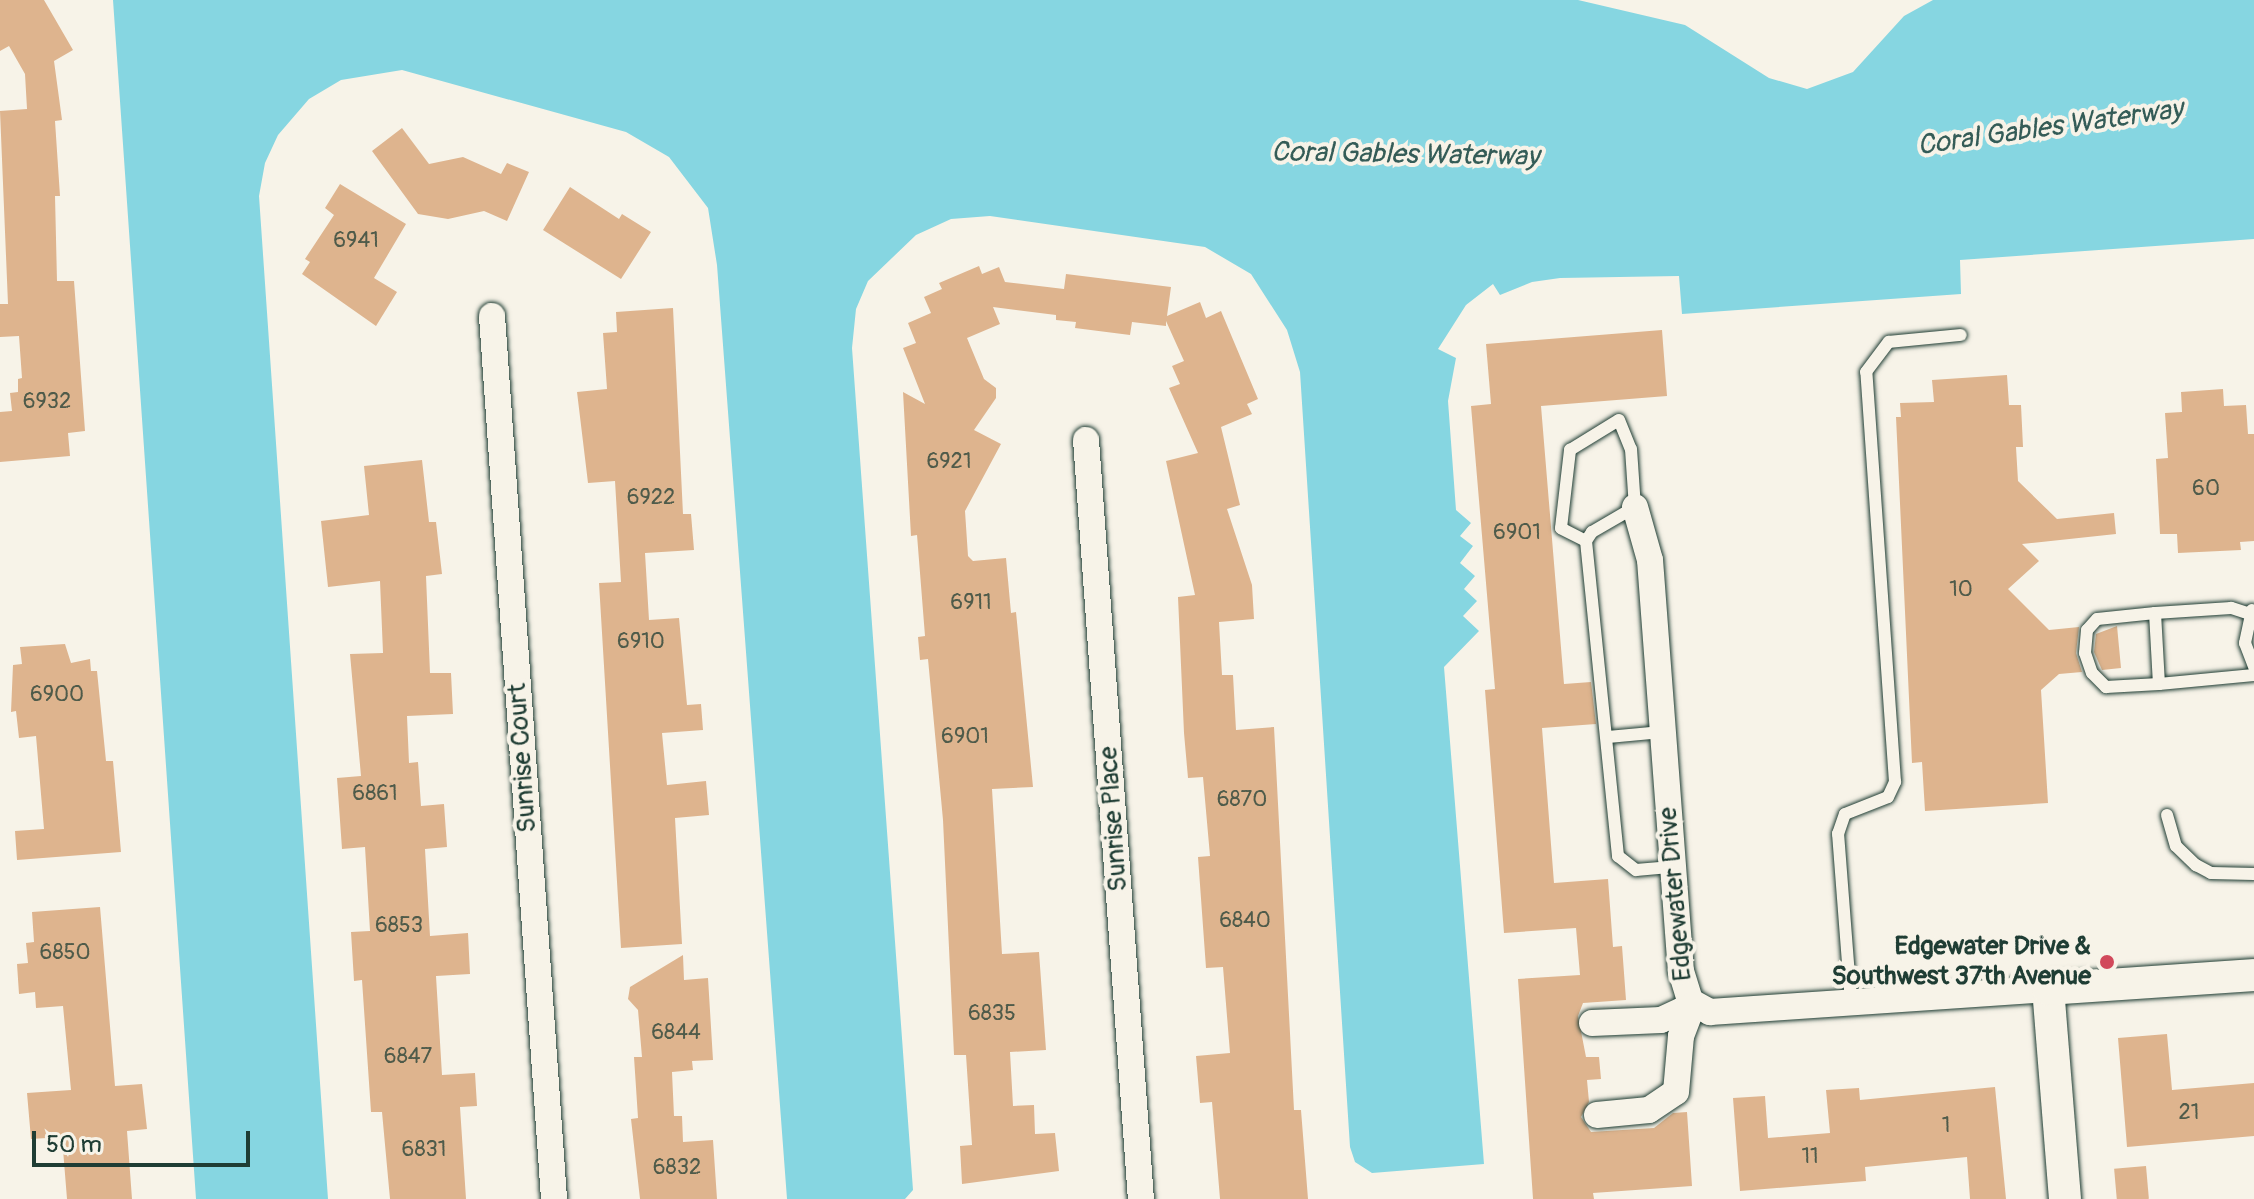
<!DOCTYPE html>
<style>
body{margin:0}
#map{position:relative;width:2254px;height:1199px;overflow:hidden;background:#f7f3e8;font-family:Pangolin,sans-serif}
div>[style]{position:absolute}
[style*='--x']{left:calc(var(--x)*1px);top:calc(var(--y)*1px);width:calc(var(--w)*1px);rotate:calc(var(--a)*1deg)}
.water>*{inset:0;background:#86d6e1}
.building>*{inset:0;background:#deb48e;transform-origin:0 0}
.roads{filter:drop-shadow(0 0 2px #1f3d34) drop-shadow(0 0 2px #1f3d34)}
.service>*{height:12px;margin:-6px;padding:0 6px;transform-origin:6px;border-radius:6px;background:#f7f3e8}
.minor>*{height:26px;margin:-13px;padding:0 13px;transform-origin:13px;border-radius:13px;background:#f7f3e8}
.tertiary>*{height:32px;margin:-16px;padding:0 16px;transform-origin:16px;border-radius:16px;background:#f7f3e8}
.dots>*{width:22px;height:22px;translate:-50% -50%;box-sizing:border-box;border:4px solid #f7f3e8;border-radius:50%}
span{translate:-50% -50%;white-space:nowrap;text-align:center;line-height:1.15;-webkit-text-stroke:8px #f7f3e8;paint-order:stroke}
.number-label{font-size:22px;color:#4f5b4a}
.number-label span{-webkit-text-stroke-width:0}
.street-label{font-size:26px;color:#1f3d34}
.poi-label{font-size:26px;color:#1f3d34;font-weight:700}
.right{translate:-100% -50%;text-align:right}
.water-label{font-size:28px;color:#345c57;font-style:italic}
.scale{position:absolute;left:32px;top:1131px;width:218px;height:36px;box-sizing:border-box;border:4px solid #1f3d34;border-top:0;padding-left:10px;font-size:24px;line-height:28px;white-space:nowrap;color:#1f3d34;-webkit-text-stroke:6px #f7f3e8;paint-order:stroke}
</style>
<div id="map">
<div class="water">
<div style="clip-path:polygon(113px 0,1578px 0,1685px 25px,1769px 78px,1807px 89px,1853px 72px,1904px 16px,1933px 0,2254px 0,2254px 239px,1960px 260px,1961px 294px,1682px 314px,1679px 276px,1560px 278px,1532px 282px,1500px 295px,1493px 284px,1466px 305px,1438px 349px,1456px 358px,1448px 401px,1456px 510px,1471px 523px,1460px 536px,1473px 546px,1460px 563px,1475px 576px,1464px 589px,1477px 601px,1463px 616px,1479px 631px,1444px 667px,1484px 1164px,1372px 1173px,1355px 1162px,1350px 1147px,1300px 372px,1287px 330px,1251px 274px,1205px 247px,990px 216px,951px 219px,916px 235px,868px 281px,856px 309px,852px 348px,913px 1190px,905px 1199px,787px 1199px,717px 265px,708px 208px,669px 157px,626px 132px,402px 70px,341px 80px,309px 99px,278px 135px,265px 163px,259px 196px,328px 1199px,196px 1199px)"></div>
</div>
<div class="building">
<div style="clip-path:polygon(0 0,44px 0,73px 50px,54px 61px,62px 120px,55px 121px,60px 196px,55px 196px,57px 281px,74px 281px,85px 431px,68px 433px,70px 456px,0 462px,0 412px,12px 411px,10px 393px,18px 392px,18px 379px,22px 378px,19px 336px,0 337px,0 304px,8px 304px,0 111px,27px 109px,25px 74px,9px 46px,0 51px)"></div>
<div style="clip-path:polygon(402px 128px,429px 164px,463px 157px,501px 174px,507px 163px,529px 172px,507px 221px,484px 211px,448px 219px,418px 214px,372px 151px)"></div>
<div style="clip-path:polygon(340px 184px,406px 224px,374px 278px,397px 292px,376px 326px,302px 274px,310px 262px,305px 259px,334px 215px,325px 208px)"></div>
<div style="clip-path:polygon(570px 187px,619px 219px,622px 214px,651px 232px,621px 279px,543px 230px)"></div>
<div style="clip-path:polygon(979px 266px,982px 274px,999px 267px,1005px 282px,1064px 289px,1066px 274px,1171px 287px,1167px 316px,1200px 302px,1206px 318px,1221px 311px,1258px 399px,1247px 404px,1252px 414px,1221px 427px,1240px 505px,1227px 509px,1252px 585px,1254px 619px,1219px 622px,1222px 675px,1233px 675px,1236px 730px,1274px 727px,1294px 1110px,1301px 1110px,1308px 1199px,1220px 1199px,1212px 1102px,1200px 1103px,1196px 1056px,1230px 1053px,1223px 967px,1206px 968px,1198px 857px,1210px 856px,1203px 777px,1188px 778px,1184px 733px,1178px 597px,1195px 595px,1166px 461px,1198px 453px,1169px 388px,1180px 384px,1172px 366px,1184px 361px,1166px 321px,1166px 326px,1132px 322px,1130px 335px,1075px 328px,1076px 322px,1056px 320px,1056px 315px,993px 307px,1000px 324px,967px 338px,984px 379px,996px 388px,996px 398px,974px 430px,1001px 444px,965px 511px,968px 556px,973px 561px,1006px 558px,1011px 613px,1016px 612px,1033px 787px,992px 789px,1002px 954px,1039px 952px,1046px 1050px,1010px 1052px,1013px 1106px,1034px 1105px,1035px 1134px,1055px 1133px,1059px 1171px,962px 1184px,960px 1146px,972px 1145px,966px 1055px,954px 1055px,943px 820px,928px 659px,920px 660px,918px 637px,925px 636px,917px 535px,911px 536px,903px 392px,925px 404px,903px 348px,916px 343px,908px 323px,931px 313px,924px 297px,942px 289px,939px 283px)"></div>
<div style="clip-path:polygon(673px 308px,683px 514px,691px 514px,694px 550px,645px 553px,649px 620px,679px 618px,687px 705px,701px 704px,703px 730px,662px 733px,667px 785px,706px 781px,709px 815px,675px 818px,682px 944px,621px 948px,599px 583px,621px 582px,615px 481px,588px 483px,577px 392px,607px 389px,603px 333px,617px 332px,616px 312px)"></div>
<div style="clip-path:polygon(1662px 330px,1667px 396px,1541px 406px,1564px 684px,1591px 682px,1596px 724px,1542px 728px,1554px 883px,1608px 879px,1613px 947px,1622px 946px,1626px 1000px,1583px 1003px,1578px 1016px,1586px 1057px,1599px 1057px,1601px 1079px,1587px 1080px,1589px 1102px,1581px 1117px,1591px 1132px,1654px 1128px,1673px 1113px,1687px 1112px,1692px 1186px,1593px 1193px,1594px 1199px,1533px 1199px,1518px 979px,1580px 975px,1576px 928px,1504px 933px,1485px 690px,1495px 689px,1471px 406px,1491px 404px,1486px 344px)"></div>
<div style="clip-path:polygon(2007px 375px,2009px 405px,2021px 405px,2023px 447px,2016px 447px,2018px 481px,2057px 519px,2114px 513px,2116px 534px,2022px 544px,2039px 561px,2008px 589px,2049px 630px,2079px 627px,2076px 653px,2082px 672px,2059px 674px,2041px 690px,2048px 803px,1925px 811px,1922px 762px,1912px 763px,1896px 417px,1901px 417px,1900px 403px,1934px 402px,1932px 380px)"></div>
<div style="clip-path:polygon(2223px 389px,2224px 406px,2246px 405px,2248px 434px,2254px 434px,2254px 541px,2240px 542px,2241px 550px,2178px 553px,2177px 534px,2160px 534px,2156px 459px,2168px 458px,2165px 413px,2182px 412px,2181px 392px)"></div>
<div style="clip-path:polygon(422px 460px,429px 522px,436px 522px,442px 574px,426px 576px,430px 673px,451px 673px,453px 714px,407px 716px,409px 763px,418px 762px,421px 806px,444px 804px,447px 847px,425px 849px,430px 936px,468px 933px,470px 974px,436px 976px,442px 1075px,475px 1073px,477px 1106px,460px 1107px,466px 1199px,390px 1199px,382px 1112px,371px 1112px,362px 980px,354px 981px,351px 932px,370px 931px,365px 847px,342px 849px,337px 778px,361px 776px,350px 654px,383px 653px,380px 581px,328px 587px,321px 521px,369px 515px,364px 466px)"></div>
<div style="clip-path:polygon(2117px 626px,2121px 668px,2102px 670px,2094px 652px,2096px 634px)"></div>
<div style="clip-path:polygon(65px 644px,71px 663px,90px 659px,91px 671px,97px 671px,106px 761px,113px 761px,121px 852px,17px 860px,15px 831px,44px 829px,36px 736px,19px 738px,16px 711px,11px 712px,13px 665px,22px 664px,20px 647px)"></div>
<div style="clip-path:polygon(100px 907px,115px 1086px,142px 1084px,147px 1129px,127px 1131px,132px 1199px,67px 1199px,62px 1137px,31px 1139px,27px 1093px,71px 1090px,63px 1006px,36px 1008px,35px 992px,19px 994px,17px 964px,28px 963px,26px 943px,34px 942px,32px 912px)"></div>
<div style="clip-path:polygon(683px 955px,684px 980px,708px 978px,713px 1060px,692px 1061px,693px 1070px,672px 1072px,674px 1116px,682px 1116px,683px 1142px,713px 1140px,717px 1199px,640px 1199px,631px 1119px,638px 1118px,634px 1057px,642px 1057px,638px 1010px,628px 999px,630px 987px)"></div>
<div style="clip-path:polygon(2167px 1034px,2172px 1090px,2254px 1083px,2254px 1136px,2127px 1147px,2118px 1038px)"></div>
<div style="clip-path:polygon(1995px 1087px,2006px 1199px,1970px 1199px,1967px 1157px,1865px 1167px,1866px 1181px,1740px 1191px,1733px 1098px,1765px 1096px,1768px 1138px,1830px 1133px,1826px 1090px,1859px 1088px,1860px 1100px)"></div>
<div style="left:2146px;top:1166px;width:33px;height:32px;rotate:85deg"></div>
</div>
<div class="roads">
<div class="service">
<div style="--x:1586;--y:541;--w:28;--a:-153"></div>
<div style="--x:1561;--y:528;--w:79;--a:-83.4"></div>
<div style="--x:1570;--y:450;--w:57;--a:-31.5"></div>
<div style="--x:1619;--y:420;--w:31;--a:68"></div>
<div style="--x:1631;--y:449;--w:58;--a:86.1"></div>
<div style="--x:1635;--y:507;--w:50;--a:149.8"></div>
<div style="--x:1592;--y:532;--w:11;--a:124"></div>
<div style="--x:1586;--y:541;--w:317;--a:84.2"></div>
<div style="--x:1618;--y:856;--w:23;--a:38"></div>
<div style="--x:1636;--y:870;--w:36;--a:-5"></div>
<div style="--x:2252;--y:610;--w:34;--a:102"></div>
<div style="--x:2245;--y:643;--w:26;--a:69"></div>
<div style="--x:2155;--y:613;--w:58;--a:174.1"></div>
<div style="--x:2097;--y:619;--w:15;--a:132"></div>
<div style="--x:2087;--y:630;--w:23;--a:95"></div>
<div style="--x:2085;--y:653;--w:21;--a:71"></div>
<div style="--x:2092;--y:673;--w:20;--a:45"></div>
<div style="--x:2106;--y:687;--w:53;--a:-3.2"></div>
<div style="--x:2250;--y:614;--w:20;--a:-162"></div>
<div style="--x:2231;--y:608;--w:76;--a:176.2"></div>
<div style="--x:2155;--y:613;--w:71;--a:86.8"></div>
<div style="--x:2159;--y:684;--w:95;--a:-5.4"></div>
<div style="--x:1608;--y:737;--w:54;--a:-5.3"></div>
<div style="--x:2167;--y:815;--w:32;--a:74"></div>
<div style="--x:2176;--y:846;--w:28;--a:44"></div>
<div style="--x:2196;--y:865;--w:17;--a:28"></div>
<div style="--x:2211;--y:873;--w:43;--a:1.3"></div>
<div style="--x:1851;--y:1002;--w:169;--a:-94.4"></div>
<div style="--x:1838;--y:834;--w:21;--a:-71"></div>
<div style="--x:1845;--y:814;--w:46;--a:-21.6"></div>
<div style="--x:1888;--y:797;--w:17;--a:-65"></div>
<div style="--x:1895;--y:782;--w:411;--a:-94"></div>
<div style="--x:1866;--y:372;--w:38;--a:-53"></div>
<div style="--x:1889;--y:342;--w:72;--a:-5.6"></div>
</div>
<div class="minor">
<div style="--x:492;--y:316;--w:885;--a:85.98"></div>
<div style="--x:1086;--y:440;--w:761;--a:85.86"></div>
<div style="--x:1635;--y:507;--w:55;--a:74.2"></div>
<div style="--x:1650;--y:560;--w:412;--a:85.7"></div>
<div style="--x:1681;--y:971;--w:31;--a:73"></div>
<div style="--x:1690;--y:1001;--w:23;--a:29"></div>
<div style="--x:1710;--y:1012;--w:339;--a:-3.9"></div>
<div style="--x:1592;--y:1023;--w:69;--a:-2.5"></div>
<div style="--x:1661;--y:1020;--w:35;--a:-25"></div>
<div style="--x:1597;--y:1115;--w:52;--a:-5.5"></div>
<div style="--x:1649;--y:1110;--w:32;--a:-34"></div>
<div style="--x:1676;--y:1092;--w:56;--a:-84.9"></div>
<div style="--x:1681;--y:1036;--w:33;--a:-69"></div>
</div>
<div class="tertiary">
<div style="--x:2065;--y:1199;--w:211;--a:-94.6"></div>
<div style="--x:2048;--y:989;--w:206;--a:-3.9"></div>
</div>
</div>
<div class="dots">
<div style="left:2107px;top:962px;background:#d1495b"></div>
</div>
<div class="number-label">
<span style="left:356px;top:241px">6941</span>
<span style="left:47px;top:402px">6932</span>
<span style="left:949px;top:462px">6921</span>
<span style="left:2206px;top:489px">60</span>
<span style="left:651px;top:498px">6922</span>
<span style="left:1517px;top:533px">6901</span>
<span style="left:1961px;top:590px">10</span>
<span style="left:971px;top:603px">6911</span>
<span style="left:641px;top:642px">6910</span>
<span style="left:57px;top:695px">6900</span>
<span style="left:965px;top:737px">6901</span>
<span style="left:375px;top:794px">6861</span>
<span style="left:1242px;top:800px">6870</span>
<span style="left:1245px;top:921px">6840</span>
<span style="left:399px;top:926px">6853</span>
<span style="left:65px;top:953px">6850</span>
<span style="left:992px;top:1014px">6835</span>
<span style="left:676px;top:1033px">6844</span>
<span style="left:408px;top:1057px">6847</span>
<span style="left:2189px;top:1113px">21</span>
<span style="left:1946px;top:1126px">1</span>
<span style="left:424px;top:1150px">6831</span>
<span style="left:1810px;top:1157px">11</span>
<span style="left:677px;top:1168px">6832</span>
</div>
<div class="street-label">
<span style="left:523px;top:758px;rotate:-94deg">Sunrise Court</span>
<span style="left:1114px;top:819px;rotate:-94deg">Sunrise Place</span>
<span style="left:1676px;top:894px;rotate:-95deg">Edgewater Drive</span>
</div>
<div class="poi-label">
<span class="right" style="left:2091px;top:962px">Edgewater Drive &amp;<br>Southwest 37th Avenue</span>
</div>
<div class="water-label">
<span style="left:2050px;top:128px;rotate:-8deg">Coral Gables Waterway</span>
<span style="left:1405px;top:155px;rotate:1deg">Coral Gables Waterway</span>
</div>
<div class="scale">50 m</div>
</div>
